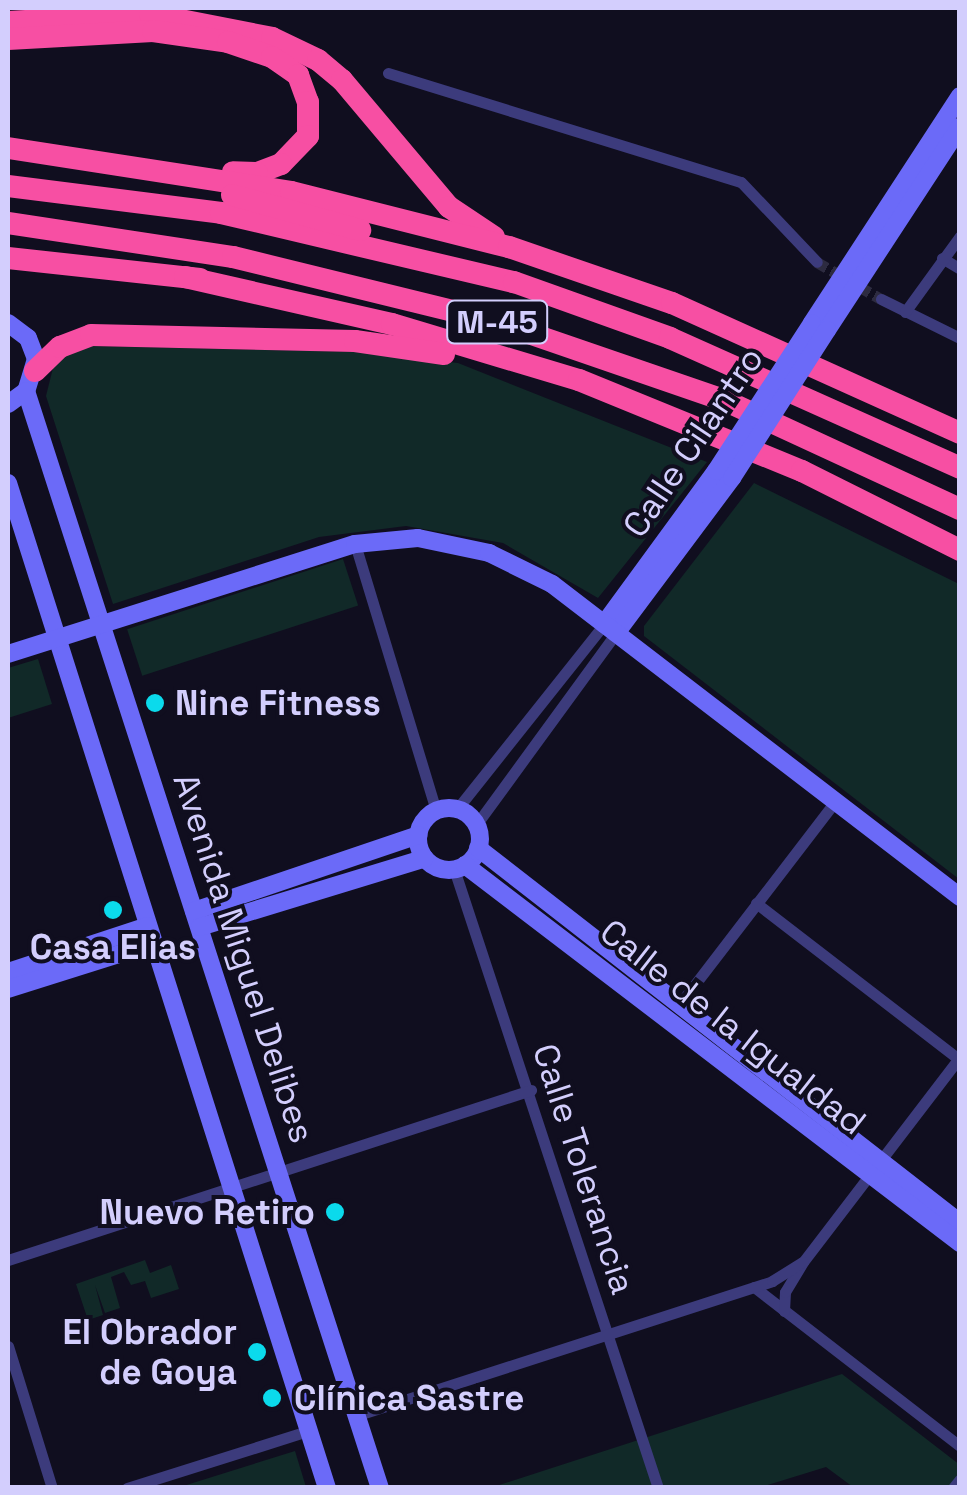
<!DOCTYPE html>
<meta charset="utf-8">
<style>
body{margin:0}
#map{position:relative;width:967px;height:1495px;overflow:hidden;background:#100e1f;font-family:"Space Grotesk",sans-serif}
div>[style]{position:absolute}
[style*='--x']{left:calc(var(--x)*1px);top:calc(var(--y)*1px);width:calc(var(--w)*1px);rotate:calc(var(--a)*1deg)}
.green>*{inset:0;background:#112928;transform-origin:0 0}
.street-tunnel>*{height:11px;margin-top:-5.5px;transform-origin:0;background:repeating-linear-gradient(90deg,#2d2b40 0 11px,transparent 0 16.5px)}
.street>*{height:11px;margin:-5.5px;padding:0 5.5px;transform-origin:5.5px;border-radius:5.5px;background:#3c3b7c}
.secondary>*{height:18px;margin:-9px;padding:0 9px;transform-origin:9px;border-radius:9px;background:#6b6af8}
.secondary>.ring{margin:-9px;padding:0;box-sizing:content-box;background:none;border:18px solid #6b6af8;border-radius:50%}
.highway>*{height:22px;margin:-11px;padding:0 11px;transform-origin:11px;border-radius:11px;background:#f74fa3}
.secondary-bridge>*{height:18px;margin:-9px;padding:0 9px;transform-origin:9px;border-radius:9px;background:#6b6af8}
.dots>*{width:28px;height:28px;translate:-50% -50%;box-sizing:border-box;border:5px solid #100e1f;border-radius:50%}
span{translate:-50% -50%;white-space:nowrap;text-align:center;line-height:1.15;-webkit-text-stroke:8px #100e1f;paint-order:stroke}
.shield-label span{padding:2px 8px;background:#100e1f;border:2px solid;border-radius:8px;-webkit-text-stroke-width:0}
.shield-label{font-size:32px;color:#d3cefd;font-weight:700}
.street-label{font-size:35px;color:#d3cefd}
.poi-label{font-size:35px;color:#d3cefd;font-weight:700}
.left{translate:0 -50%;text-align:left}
.right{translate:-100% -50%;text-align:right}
.frame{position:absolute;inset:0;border:10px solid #d3cefd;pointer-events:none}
</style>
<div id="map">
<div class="green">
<div style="clip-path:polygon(89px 346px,357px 352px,458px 363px,707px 462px,598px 598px,503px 543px,406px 526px,319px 537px,113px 604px,46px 396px,53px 368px,65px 354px)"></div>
<div style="clip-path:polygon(754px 483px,959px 584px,959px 879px,644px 636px,644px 626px)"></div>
<div style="left:343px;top:559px;width:49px;height:227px;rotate:72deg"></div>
<div style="clip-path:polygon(38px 659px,52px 704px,8px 718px,8px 668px)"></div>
<div style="clip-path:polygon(145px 1260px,150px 1273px,171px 1265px,179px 1289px,151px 1298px,145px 1281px,131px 1285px,124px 1272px,111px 1277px,120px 1308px,105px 1313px,95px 1285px,103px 1315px,88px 1320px,76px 1284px)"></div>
<div style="clip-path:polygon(842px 1374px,960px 1465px,959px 1488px,853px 1487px,826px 1467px,761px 1487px,490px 1488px)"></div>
<div style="clip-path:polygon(295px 1451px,306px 1487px,180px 1487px)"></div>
</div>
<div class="street-tunnel">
<div style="--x:817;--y:262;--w:74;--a:30"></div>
</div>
<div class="street">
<div style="--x:388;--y:73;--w:369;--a:17.2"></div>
<div style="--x:741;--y:182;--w:110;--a:46.5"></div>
<div style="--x:942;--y:258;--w:21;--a:31"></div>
<div style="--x:881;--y:299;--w:88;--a:26.3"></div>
<div style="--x:905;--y:312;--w:94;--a:-54.1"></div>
<div style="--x:355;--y:544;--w:278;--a:73.1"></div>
<div style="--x:457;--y:809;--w:236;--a:-51.5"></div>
<div style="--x:476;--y:825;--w:238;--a:-53.9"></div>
<div style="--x:454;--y:869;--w:652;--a:71.76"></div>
<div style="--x:756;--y:903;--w:257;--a:37.6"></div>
<div style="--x:679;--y:1005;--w:255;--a:-52.5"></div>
<div style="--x:8;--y:1260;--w:550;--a:-18.01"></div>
<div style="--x:754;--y:1287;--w:260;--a:37.7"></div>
<div style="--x:784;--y:1311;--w:19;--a:-87"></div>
<div style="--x:785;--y:1292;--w:35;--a:-59"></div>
<div style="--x:803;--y:1262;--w:258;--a:-52.6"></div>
<div style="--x:8;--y:1346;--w:149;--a:72.8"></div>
<div style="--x:355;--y:1416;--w:438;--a:-17.9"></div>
<div style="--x:772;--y:1281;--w:36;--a:-32"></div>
<div style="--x:127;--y:1488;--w:190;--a:-17.5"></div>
<div style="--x:953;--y:1488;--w:11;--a:-52"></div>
</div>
<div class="secondary">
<div style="--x:8;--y:323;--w:25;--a:37"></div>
<div style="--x:28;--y:338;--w:22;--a:69"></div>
<div style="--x:36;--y:359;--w:34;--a:107"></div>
<div style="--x:26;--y:391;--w:22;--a:144"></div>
<div style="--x:812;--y:323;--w:271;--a:-56.9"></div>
<div style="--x:827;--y:330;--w:243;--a:-56.8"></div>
<div style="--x:26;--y:391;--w:1153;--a:72.12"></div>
<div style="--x:8;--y:483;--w:1054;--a:72.39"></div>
<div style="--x:604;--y:624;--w:190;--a:-53.8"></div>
<div style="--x:616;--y:633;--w:194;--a:-53.2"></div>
<div style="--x:8;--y:654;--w:364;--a:-17.6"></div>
<div style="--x:355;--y:544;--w:63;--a:-5.4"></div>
<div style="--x:418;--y:538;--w:73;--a:11.9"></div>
<div style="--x:489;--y:553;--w:70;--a:26.2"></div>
<div style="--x:552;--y:584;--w:514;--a:37.49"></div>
<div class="ring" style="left:418px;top:808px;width:44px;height:44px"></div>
<div style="--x:478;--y:848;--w:611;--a:37.88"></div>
<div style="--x:465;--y:865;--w:623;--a:37.37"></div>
<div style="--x:194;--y:911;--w:237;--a:-18.7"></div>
<div style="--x:200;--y:927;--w:235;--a:-17"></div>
<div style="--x:8;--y:972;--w:147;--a:-18.2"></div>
<div style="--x:8;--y:989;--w:153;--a:-17.5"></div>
</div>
<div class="highway">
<div style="--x:8;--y:22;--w:142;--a:-3.2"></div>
<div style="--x:150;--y:14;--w:124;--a:11.1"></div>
<div style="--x:272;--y:38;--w:51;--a:25.6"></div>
<div style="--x:318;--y:60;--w:31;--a:40"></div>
<div style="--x:342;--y:80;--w:166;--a:49.9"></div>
<div style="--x:449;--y:207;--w:54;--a:33.7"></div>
<div style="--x:8;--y:39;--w:145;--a:-3.2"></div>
<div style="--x:153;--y:31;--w:76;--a:8.3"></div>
<div style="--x:228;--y:42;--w:46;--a:18.8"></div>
<div style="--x:272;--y:57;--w:32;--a:35"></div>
<div style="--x:298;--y:75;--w:29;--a:70"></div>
<div style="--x:308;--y:102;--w:34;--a:90"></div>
<div style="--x:308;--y:136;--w:39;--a:134"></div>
<div style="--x:281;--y:164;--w:26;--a:159"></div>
<div style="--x:257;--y:173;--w:24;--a:-178"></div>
<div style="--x:8;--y:148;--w:286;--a:8.8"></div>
<div style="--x:291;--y:192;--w:225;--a:14.2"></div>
<div style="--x:509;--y:247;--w:172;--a:19"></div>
<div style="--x:672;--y:303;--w:316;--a:24.3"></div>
<div style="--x:8;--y:186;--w:215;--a:7.2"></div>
<div style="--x:221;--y:213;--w:301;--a:13.3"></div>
<div style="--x:514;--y:282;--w:166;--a:19.7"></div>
<div style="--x:670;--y:338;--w:318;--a:24.1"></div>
<div style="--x:232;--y:195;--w:133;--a:15.3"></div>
<div style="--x:8;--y:223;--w:228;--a:8.6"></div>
<div style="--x:233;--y:257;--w:269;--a:13.8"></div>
<div style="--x:494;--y:321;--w:245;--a:19"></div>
<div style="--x:726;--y:401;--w:258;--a:24.8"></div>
<div style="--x:8;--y:258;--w:193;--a:6.2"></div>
<div style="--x:185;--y:277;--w:212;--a:12.8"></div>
<div style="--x:392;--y:324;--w:195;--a:16.7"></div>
<div style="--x:579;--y:380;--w:241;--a:22.2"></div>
<div style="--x:802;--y:471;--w:177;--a:26.6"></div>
<div style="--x:35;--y:371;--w:35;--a:-44"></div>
<div style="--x:60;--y:347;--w:33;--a:-21"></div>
<div style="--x:91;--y:335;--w:264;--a:1.3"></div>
<div style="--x:355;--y:341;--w:90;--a:8.3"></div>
</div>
<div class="secondary-bridge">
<div style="--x:716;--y:471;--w:176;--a:-57"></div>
<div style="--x:732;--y:478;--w:176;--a:-57.3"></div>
</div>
<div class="dots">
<div style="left:155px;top:703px;background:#0bdaec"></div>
<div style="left:113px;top:910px;background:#0bdaec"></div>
<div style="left:335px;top:1212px;background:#0bdaec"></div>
<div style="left:257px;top:1352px;background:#0bdaec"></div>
<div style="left:272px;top:1398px;background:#0bdaec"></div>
</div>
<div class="shield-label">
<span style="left:497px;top:322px">M-45</span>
</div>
<div class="street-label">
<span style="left:693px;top:442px;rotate:-56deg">Calle Cilantro</span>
<span style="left:244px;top:958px;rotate:72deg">Avenida Miguel Delibes</span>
<span style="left:733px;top:1027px;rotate:38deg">Calle de la Igualdad</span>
<span style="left:584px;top:1169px;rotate:72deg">Calle Tolerancia</span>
</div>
<div class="poi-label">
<span class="left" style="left:175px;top:703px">Nine Fitness</span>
<span style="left:113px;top:947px">Casa Elias</span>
<span class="right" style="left:315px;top:1212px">Nuevo Retiro</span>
<span class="right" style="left:237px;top:1352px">El Obrador<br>de Goya</span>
<span class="left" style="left:294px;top:1398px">Clínica Sastre</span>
</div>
<div class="frame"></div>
</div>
